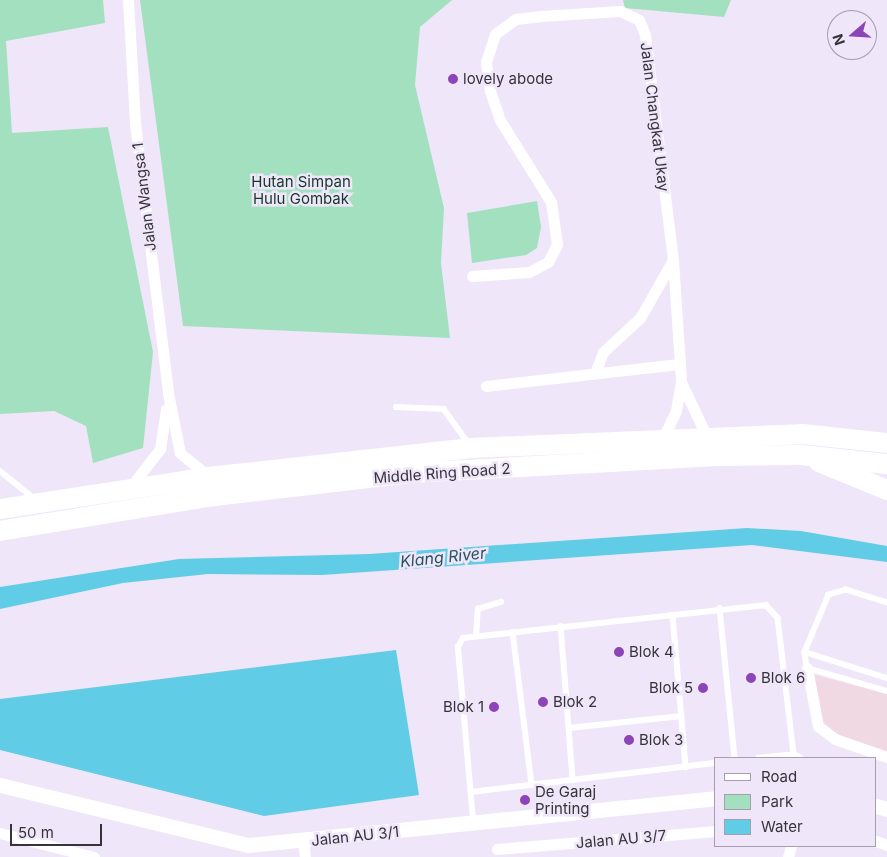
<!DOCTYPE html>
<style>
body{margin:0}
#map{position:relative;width:887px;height:857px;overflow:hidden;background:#efe6f9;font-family:Inter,sans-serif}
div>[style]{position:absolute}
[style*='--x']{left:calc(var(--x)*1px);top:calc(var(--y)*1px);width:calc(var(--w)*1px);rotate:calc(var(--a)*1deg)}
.commercial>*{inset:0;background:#f1d9e3}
.green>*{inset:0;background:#a3e0c0}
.water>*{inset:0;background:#61cce6}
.lane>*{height:5.5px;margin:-2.75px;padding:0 2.75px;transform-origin:2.75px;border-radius:2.75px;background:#fff}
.street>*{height:11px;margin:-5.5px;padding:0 5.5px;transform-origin:5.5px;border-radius:5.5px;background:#fff}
.secondary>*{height:15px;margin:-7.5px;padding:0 7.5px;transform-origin:7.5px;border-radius:7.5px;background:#fff}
.highway>*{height:20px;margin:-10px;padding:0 10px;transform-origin:10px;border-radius:10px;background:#fff}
.dots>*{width:14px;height:14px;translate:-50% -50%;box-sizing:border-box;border:2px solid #efe6f9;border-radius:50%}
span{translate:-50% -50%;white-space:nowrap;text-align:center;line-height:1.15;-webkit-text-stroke:5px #efe6f9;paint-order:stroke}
.poi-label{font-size:15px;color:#36333a}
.left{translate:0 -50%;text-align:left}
.right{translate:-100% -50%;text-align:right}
.street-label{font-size:15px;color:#36333a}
.park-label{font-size:15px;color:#123928}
.water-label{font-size:16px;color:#25535f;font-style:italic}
.legend{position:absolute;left:714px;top:757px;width:162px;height:90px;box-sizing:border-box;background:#efe6f9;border:1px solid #a59ead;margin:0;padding:6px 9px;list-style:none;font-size:15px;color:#36333a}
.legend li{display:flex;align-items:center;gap:10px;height:25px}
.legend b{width:25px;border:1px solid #a59ead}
.north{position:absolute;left:827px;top:10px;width:50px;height:50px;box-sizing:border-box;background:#efe6f9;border:1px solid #a59ead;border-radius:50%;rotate:251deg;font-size:14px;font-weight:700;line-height:20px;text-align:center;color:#36333a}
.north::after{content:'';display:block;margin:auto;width:18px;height:22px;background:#8c44b6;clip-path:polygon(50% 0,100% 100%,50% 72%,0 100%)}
.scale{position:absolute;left:10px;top:824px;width:92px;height:22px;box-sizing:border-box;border:2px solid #36333a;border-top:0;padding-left:6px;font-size:15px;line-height:18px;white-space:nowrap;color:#36333a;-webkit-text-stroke:4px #efe6f9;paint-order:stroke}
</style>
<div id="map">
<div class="commercial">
<div style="clip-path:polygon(812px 674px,887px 694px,887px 752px,835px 734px,821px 723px)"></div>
</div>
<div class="green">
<div style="clip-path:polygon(0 0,103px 0,105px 23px,6px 41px,12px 133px,108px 127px,153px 352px,143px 448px,93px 463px,86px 426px,54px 411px,0 414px)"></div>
<div style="clip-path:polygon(140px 0,452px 0,420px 27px,415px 85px,444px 208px,441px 263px,450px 338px,183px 326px)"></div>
<div style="clip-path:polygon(623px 0,731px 0,724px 17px,625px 8px)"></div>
<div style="clip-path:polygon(537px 201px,541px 227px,537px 248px,526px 255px,472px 263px,467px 213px)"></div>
</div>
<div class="water">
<div style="clip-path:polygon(747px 528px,801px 531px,887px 546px,887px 562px,752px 545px,322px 575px,208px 574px,123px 583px,0 609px,0 587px,179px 559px,369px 554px)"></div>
<div style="clip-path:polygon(396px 650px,419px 795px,264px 816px,0 750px,0 699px)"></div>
</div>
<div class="lane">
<div style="--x:396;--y:407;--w:48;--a:2.4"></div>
<div style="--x:444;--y:409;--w:43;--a:54.5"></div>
<div style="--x:0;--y:471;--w:45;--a:38.7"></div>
<div style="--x:887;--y:603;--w:43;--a:-162.4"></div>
<div style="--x:846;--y:590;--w:18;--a:164"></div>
<div style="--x:829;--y:595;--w:62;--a:112.8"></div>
<div style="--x:805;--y:652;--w:16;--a:83"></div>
<div style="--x:807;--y:668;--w:83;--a:16"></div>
<div style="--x:720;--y:608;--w:151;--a:84.3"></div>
<div style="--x:673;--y:615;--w:153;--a:85.1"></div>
<div style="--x:561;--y:626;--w:154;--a:85.5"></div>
<div style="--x:513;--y:632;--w:154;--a:82.9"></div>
<div style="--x:476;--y:636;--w:27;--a:-86"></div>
<div style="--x:478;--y:609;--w:24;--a:-17"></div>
<div style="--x:805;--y:652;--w:86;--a:17.6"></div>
<div style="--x:569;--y:728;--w:113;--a:-6.1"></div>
<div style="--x:758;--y:758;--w:36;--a:-6"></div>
<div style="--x:471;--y:792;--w:247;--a:-6.8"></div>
<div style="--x:473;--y:820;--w:174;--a:-95"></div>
<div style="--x:458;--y:647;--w:10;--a:-61"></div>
<div style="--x:463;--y:638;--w:305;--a:-6.2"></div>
<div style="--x:766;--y:605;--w:18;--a:47"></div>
<div style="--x:778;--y:618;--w:137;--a:83.3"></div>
<div style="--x:794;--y:754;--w:8;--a:30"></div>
</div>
<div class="street">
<div style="--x:128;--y:0;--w:123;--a:86.7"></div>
<div style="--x:135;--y:123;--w:272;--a:83"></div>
<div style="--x:168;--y:393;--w:61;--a:78.7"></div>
<div style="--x:180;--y:453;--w:36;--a:39"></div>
<div style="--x:472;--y:276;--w:57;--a:-4"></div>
<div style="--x:529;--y:272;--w:21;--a:-28"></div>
<div style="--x:548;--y:262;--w:20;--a:-63"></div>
<div style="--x:557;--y:244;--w:42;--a:-98.1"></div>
<div style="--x:551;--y:202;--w:97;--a:-121.9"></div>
<div style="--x:500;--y:120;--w:31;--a:-109"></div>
<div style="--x:490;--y:91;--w:29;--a:-98"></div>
<div style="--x:486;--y:62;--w:29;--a:-72"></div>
<div style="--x:495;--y:34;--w:26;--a:-36"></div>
<div style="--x:516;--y:19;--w:25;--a:-7"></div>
<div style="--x:541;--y:16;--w:79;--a:-3.6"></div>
<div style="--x:620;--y:11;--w:21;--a:25"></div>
<div style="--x:639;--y:20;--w:16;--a:68"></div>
<div style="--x:645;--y:35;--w:227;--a:82.9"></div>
<div style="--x:673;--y:260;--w:122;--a:86.2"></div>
<div style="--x:681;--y:382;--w:29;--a:100"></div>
<div style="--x:676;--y:411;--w:28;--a:116"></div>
<div style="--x:595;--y:373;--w:22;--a:-69"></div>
<div style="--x:603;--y:352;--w:50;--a:-42.6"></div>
<div style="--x:640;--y:318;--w:67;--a:-60.4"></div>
<div style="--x:682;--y:384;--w:56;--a:64.8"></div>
<div style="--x:486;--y:386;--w:194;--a:-6.5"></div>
<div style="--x:129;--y:489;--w:51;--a:-52.2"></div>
<div style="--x:160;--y:449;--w:40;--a:-81.5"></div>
<div style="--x:807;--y:668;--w:59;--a:79.3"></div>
<div style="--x:818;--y:726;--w:21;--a:37"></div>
<div style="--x:835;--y:739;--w:55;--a:19.1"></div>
<div style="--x:0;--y:833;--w:97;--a:14.3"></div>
<div style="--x:303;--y:841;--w:16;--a:83"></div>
<div style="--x:876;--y:841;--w:12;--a:20"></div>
<div style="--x:497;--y:849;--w:220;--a:-4.7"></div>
<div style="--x:788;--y:857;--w:11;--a:-75"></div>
</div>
<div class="secondary">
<div style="--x:0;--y:785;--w:255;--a:13.6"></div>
<div style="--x:248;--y:845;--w:470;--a:-5.7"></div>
<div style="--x:876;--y:806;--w:11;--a:15"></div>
</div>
<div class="highway">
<div style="--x:819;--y:462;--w:74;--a:22.4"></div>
<div style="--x:0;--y:509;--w:211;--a:-8.7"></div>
<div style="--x:209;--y:477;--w:264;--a:-6.3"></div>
<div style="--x:471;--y:448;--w:331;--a:-2.4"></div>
<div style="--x:802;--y:434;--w:85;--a:6"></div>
<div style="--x:0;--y:531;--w:217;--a:-9.3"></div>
<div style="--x:214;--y:496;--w:199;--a:-6.6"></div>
<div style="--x:412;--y:473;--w:301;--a:-3.2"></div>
<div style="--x:713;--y:456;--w:88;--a:-0.7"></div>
<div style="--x:801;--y:455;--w:86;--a:6"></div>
</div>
<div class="dots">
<div style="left:453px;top:79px;background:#8c44b6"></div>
<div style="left:619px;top:652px;background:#8c44b6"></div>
<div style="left:751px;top:678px;background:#8c44b6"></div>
<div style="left:703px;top:688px;background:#8c44b6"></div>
<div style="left:543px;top:702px;background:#8c44b6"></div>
<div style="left:494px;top:707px;background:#8c44b6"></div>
<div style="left:629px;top:740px;background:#8c44b6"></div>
<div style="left:525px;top:800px;background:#8c44b6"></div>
</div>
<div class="poi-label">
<span class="left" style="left:463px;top:79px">lovely abode</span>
<span class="left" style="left:629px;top:652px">Blok 4</span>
<span class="left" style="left:761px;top:678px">Blok 6</span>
<span class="right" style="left:693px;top:688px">Blok 5</span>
<span class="left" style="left:553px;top:702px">Blok 2</span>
<span class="right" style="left:484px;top:707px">Blok 1</span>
<span class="left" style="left:639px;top:740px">Blok 3</span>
<span class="left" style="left:535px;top:800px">De Garaj<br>Printing</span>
</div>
<div class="street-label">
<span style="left:655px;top:117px;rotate:83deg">Jalan Changkat Ukay</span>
<span style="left:144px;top:197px;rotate:-97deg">Jalan Wangsa 1</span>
<span style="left:442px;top:473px;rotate:-4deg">Middle Ring Road 2</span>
<span style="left:355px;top:836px;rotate:-6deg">Jalan AU 3/1</span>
<span style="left:621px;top:839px;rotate:-5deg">Jalan AU 3/7</span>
</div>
<div class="park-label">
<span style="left:301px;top:190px">Hutan Simpan<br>Hulu Gombak</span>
</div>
<div class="water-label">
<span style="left:443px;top:557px;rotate:-6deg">Klang River</span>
</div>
<ul class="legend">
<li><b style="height:6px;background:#fff"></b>Road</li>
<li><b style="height:14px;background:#a3e0c0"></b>Park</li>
<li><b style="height:14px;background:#61cce6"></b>Water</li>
</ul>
<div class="north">N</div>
<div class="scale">50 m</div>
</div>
